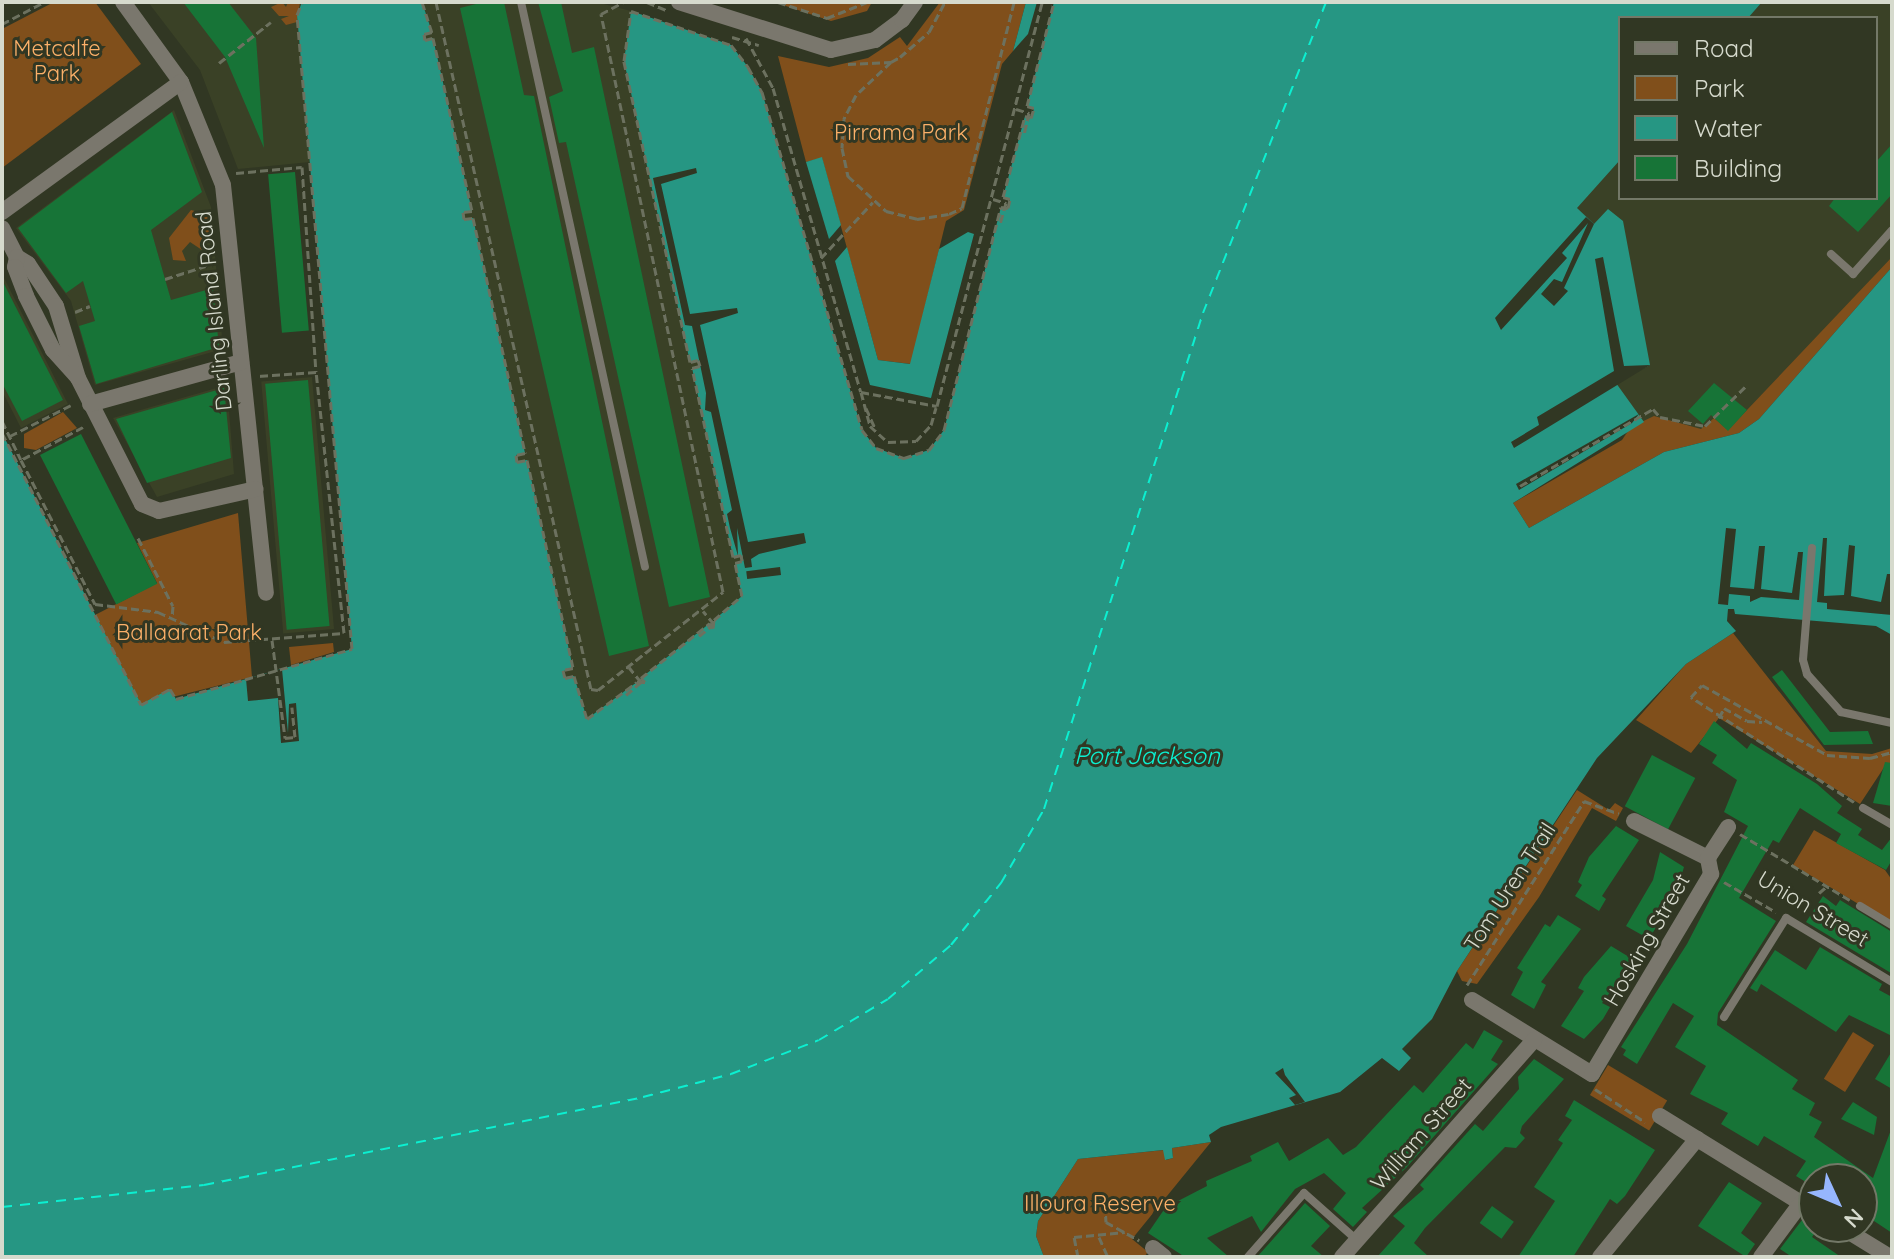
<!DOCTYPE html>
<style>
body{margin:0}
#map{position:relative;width:1894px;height:1259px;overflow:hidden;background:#313723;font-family:Quicksand,sans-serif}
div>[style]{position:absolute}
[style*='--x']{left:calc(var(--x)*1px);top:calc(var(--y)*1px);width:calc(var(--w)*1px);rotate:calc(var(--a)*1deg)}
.built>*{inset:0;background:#3a4126;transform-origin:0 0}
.green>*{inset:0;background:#804f1b;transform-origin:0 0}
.water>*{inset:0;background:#269683}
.pier>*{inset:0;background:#313723;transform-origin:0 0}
.ferry>*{height:2px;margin-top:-1px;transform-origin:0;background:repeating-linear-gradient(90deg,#0bf0d1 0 10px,transparent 0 18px)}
.building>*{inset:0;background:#177437;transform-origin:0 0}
.path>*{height:3px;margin-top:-1.5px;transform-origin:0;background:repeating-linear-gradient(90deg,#6c715f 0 8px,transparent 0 12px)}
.lane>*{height:8px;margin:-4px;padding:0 4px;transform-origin:4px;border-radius:4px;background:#7a776d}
.street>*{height:16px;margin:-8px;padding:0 8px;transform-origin:8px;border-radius:8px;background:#7a776d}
span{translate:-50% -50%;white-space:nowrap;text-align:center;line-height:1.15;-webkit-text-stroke:6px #313723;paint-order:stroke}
.park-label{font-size:22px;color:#fcb069}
.street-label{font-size:22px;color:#d6dacd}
.water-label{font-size:24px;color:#0bf0d1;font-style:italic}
.frame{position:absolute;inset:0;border:4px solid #d6dacd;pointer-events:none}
.legend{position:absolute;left:1618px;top:16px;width:260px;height:184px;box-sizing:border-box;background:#313723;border:2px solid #737867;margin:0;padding:10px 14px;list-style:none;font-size:24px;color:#d6dacd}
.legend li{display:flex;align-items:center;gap:16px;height:40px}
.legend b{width:40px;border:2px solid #737867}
.north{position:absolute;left:1798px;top:1163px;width:80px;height:80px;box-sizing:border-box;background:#313723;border:2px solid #737867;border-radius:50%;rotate:134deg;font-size:22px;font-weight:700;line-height:32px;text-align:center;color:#d6dacd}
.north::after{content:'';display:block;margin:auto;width:28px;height:36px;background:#96b6fd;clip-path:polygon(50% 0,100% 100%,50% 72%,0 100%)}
</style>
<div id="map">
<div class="built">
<div style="clip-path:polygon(148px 2px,302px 2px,297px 15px,310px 162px,238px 169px,200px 70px)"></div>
<div style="clip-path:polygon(422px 2px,596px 2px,631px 11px,624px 61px,690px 361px,698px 360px,700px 366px,692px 368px,733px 556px,741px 555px,742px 561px,735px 563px,742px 596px,713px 627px,711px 624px,642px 679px,640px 686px,637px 682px,590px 719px,584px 718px,575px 676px,565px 678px,563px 670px,573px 668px,527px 461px,517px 462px,516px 455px,525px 452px,473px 218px,464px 219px,463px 212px,472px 210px,434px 39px,425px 40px,424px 34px,432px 32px)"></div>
<div style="clip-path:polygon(1762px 2px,1892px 2px,1892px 267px,1739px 433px,1622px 440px,1635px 415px,1616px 383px,1594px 224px,1576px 208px,1620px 160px,1620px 198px,1876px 198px,1876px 18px,1748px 18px)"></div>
<div style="clip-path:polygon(174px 110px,211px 207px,223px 349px,95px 385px,71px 301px,16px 228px)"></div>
<div style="clip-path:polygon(2px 274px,68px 404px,21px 428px,2px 391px)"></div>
<div style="left:312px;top:377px;width:253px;height:51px;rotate:85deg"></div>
<div style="clip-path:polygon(227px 385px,234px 474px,157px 497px,113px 418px)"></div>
</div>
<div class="green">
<div style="clip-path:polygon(54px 2px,95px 2px,141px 64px,2px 168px,2px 29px)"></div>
<div style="clip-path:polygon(282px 2px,286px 7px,288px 2px,300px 2px,297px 22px,286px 25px,281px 19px,289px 16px,279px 16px,271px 7px)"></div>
<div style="clip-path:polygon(774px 2px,872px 2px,867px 11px,831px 21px)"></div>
<div style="clip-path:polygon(940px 2px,1026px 2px,1013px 51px,1002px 64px,964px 210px,946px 221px,911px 364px,878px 360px,822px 158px,806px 162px,778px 56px,829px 67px,868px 58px,900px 37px,907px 46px)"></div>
<div style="clip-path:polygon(191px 210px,210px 215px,210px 239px,202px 250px,190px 242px,182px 251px,186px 261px,173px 260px,169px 238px)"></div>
<div style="clip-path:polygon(1892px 257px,1892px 267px,1759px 419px,1739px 433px,1664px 452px,1529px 528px,1513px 503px,1622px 440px,1631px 427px,1654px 416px,1701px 429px,1714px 418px,1728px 430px)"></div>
<div style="clip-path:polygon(63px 412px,77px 428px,36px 450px,24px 448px,24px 434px)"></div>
<div style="clip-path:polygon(238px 513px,252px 677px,141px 705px,95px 615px,157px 583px,137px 543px)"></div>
<div style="clip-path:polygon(1733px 633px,1826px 751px,1872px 754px,1892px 748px,1892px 770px,1885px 766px,1860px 804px,1719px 718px,1691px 753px,1636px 720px,1686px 664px)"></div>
<div style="clip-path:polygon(333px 643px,334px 652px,291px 665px,289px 647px)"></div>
<div style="clip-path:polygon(1577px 790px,1609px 810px,1615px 803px,1623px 808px,1616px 821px,1592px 808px,1539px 897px,1477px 984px,1462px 981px,1457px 971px)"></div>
<div style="clip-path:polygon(1814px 830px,1885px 870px,1892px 880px,1892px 924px,1793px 865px)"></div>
<div style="left:1853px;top:1032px;width:25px;height:55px;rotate:32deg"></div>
<div style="left:1608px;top:1065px;width:69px;height:35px;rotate:31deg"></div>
<div style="clip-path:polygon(1211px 1142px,1132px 1239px,1148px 1252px,1144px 1257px,1044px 1257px,1036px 1236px,1038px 1221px,1078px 1159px,1164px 1150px,1166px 1160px,1173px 1158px,1172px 1148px)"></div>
</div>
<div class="water">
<div style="clip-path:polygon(302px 2px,422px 2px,432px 32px,424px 34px,425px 40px,433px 38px,472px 211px,463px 213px,464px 219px,473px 218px,525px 453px,516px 455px,517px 461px,527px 460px,573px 668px,564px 671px,565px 677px,574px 676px,587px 719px,637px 682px,644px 683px,641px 678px,710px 623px,714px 627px,714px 620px,742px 596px,735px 563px,742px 561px,740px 555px,733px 557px,692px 368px,700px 365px,698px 360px,690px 362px,624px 61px,631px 11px,731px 45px,748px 67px,762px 92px,862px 430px,876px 448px,904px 458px,929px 450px,944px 430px,1001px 207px,1008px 208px,1010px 200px,1003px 197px,1025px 116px,1031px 118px,1034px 109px,1027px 106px,1054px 2px,1762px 2px,1748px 18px,1620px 18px,1620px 160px,1577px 208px,1594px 224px,1608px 209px,1623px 221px,1650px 365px,1616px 383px,1644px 422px,1513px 503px,1529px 528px,1664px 452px,1739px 433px,1759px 419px,1892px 267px,1892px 635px,1876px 626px,1735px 614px,1734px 609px,1728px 609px,1727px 621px,1736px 631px,1686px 664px,1597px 758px,1457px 971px,1432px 1019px,1402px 1049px,1411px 1058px,1399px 1071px,1382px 1058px,1340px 1092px,1221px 1127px,1209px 1135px,1211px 1142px,1172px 1148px,1173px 1158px,1165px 1160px,1163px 1150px,1078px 1159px,1038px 1221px,1036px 1236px,1044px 1257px,2px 1257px,2px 433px,141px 704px,170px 689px,176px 699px,352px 649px,297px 15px)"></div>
<div style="clip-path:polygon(1026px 2px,1037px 2px,1028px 34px,1013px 51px)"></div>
<div style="clip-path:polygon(822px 157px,841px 225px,829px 239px,806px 162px)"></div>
<div style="clip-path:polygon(968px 232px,974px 234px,931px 398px,870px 385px,835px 261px,847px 247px,878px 360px,910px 364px,939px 249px)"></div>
</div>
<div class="pier">
<div style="clip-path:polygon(696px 168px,697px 173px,661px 184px,690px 314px,737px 308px,738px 313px,700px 325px,748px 542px,804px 533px,806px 543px,759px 554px,751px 559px,752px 567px,745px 568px,737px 528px,738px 556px,730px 528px,727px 514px,732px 510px,711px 412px,705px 410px,706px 393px,692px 326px,685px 325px,653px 178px)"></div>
<div style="clip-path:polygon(1586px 217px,1594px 224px,1564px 288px,1568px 291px,1554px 306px,1541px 294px,1554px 279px,1562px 282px,1588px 223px,1562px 253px,1567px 258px,1501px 330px,1495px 318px)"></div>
<div style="clip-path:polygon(1603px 257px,1624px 366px,1650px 365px,1514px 448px,1511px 442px,1539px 425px,1537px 417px,1614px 371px,1595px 259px)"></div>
<div style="clip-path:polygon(1639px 414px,1632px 423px,1519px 490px,1516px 484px)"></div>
<div style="clip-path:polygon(1726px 528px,1736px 529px,1730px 587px,1754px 589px,1759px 546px,1765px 546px,1761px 589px,1792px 593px,1798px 552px,1803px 552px,1799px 600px,1761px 597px,1750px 602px,1750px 596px,1729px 594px,1728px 605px,1718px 604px)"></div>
<div style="clip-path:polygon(1823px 538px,1827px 538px,1824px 596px,1844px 595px,1849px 545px,1855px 546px,1851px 596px,1881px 602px,1887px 574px,1892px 574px,1892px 615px,1827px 609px,1827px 603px,1817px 602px)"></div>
<div style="left:780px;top:567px;width:8px;height:34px;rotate:83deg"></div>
<div style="clip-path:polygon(282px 669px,288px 733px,289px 704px,296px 703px,299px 741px,281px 743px,278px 698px,248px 701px,246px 679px)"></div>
<div style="clip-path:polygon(1283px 1068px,1285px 1075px,1305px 1102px,1295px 1105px,1289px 1098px,1296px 1095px,1275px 1073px)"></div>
</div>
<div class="ferry">
<div style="--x:2;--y:1207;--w:203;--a:-6.2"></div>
<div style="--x:204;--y:1185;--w:448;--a:-11.3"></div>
<div style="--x:643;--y:1097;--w:91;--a:-14.6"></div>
<div style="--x:731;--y:1074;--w:94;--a:-21.1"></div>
<div style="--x:819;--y:1040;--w:80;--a:-30.7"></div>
<div style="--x:888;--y:999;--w:83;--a:-40.6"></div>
<div style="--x:951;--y:945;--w:80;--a:-51.1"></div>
<div style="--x:1001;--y:883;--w:86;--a:-59.8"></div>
<div style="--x:1044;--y:809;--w:521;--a:-72.23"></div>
<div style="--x:1203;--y:313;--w:334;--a:-68.4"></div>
</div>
<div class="building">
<div style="clip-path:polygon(183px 2px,228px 2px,256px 38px,264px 148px,225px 57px)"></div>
<div style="clip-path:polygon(484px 2px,504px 2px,524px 95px,534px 96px,649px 646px,609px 656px,460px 8px)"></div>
<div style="clip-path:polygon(538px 2px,561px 2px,572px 53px,594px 47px,710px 597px,669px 607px,566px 142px,559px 143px,549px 97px,563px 91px)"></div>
<div style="clip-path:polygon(172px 112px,202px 192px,151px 230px,171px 300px,213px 288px,219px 347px,96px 384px,79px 326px,95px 321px,83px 281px,66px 293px,18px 228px)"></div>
<div style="clip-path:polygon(1892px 144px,1892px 194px,1858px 232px,1829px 206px,1835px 198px,1876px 198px,1876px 162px)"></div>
<div style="left:295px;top:172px;width:159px;height:27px;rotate:85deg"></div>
<div style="clip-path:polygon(2px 280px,63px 400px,22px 421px,2px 383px)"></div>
<div style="left:308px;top:380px;width:247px;height:43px;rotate:85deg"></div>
<div style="clip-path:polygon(1714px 383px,1747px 410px,1728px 431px,1711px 415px,1703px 424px,1688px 411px)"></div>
<div style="clip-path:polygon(224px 388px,231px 458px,147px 483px,116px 419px)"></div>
<div style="left:81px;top:434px;width:168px;height:46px;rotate:63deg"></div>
<div style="clip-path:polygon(1782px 670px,1830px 732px,1868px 731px,1873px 744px,1824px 745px,1772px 677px)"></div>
<div style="clip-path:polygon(1714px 721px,1747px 749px,1751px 743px,1817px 784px,1842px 806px,1837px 813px,1862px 829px,1858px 835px,1882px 850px,1892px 837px,1892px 860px,1886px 870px,1836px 843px,1841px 834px,1800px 808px,1779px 843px,1773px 840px,1739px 898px,1776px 921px,1718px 1013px,1717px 1025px,1798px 1080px,1792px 1089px,1815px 1103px,1809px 1115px,1822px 1122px,1814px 1137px,1873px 1178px,1892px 1127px,1892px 1233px,1862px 1213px,1862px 1179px,1814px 1179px,1814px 1187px,1796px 1176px,1806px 1161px,1764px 1136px,1758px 1146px,1721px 1124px,1728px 1113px,1690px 1094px,1706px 1066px,1675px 1047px,1694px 1016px,1673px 1003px,1637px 1064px,1623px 1055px,1626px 1050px,1621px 1047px,1687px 944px,1748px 826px,1724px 812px,1737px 780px,1712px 763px,1717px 755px,1699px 744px)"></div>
<div style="left:1652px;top:755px;width:49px;height:58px;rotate:28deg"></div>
<div style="clip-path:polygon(1885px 762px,1892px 763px,1892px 806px,1873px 803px)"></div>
<div style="clip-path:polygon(1616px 826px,1639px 840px,1602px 896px,1606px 899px,1599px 911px,1575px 896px,1582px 885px,1578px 882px,1589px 857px)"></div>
<div style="clip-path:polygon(1660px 852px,1684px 867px,1676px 894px,1649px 939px,1626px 926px,1653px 880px)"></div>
<div style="clip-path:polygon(1823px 896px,1836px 906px,1840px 900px,1892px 932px,1891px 973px,1806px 922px)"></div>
<div style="clip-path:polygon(1558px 915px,1581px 929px,1541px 982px,1546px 985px,1534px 1009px,1511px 995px,1523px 972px,1517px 968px,1545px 924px,1550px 927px)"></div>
<div style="clip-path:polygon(1611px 946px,1634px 960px,1602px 1003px,1610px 1007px,1603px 1019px,1584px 1039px,1561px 1026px,1584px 991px,1578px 988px,1584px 977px)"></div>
<div style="clip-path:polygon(1820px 947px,1882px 984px,1879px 990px,1892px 997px,1892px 1036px,1849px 1015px,1836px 1032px,1761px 984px,1757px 992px,1750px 988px,1775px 950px,1806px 970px)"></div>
<div style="clip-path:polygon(1484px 1030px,1503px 1041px,1491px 1060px,1498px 1064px,1406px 1168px,1362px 1208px,1367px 1212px,1353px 1227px,1333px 1209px,1346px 1193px,1324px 1173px,1295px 1189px,1261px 1232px,1252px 1216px,1207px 1238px,1229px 1257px,1185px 1257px,1148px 1233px,1172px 1198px,1178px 1201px,1207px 1186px,1206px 1181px,1252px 1161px,1250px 1156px,1278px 1142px,1289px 1161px,1328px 1138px,1343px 1155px,1356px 1147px,1414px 1085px,1423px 1093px,1466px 1043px,1473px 1049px)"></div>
<div style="clip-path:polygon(1892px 1051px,1892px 1089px,1875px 1079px)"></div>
<div style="clip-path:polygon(1534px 1059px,1564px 1079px,1522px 1126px,1520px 1133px,1525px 1138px,1516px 1148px,1505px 1147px,1425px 1228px,1414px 1243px,1429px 1257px,1377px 1257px,1405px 1226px,1393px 1216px,1424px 1189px,1420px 1185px,1475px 1124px,1483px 1131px,1519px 1089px,1518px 1077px)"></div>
<div style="clip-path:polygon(1574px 1100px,1655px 1150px,1625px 1196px,1617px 1204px,1610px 1199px,1573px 1257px,1518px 1257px,1555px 1201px,1534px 1187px,1563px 1143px,1558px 1140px,1572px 1120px,1565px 1116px)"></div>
<div style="clip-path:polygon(1853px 1102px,1877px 1117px,1874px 1135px,1841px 1119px)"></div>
<div style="clip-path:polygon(1729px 1182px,1762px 1203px,1741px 1233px,1755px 1244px,1746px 1257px,1698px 1226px)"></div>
<div style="clip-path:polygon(1305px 1203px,1330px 1226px,1311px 1246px,1324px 1257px,1257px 1257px)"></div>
<div style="left:1492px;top:1206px;width:27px;height:21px;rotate:36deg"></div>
<div style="clip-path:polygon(1802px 1220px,1817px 1230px,1812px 1237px,1841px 1257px,1792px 1257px,1780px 1249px)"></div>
</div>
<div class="path">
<div style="--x:422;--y:2;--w:32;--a:72"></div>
<div style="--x:432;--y:32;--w:8;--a:166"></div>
<div style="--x:424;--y:34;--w:6;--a:81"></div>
<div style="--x:425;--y:40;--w:8;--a:-14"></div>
<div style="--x:433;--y:38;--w:177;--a:77.3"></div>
<div style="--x:472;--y:211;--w:9;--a:174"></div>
<div style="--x:463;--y:212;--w:7;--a:82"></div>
<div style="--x:464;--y:219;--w:9;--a:-6"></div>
<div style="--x:473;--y:218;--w:241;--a:77.5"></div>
<div style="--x:525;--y:453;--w:9;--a:167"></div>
<div style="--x:516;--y:455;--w:7;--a:82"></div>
<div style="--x:517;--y:462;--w:10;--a:-11"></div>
<div style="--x:527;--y:460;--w:213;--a:77.5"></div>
<div style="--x:573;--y:668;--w:10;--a:169"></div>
<div style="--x:563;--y:670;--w:8;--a:76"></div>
<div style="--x:565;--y:678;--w:9;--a:-13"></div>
<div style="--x:574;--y:676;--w:45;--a:73.2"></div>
<div style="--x:587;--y:719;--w:62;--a:-36.5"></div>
<div style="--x:637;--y:682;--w:8;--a:0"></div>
<div style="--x:645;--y:682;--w:6;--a:-135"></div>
<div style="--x:641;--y:678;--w:88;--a:-38.6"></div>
<div style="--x:710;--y:623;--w:6;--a:59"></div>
<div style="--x:713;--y:628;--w:8;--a:-83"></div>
<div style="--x:714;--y:620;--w:37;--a:-41"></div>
<div style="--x:742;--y:596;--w:34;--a:-102"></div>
<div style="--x:735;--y:563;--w:7;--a:-16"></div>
<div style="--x:742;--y:561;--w:6;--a:-99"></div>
<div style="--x:741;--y:555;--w:8;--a:166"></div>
<div style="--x:733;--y:557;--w:193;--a:-102.2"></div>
<div style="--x:692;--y:368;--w:8;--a:-14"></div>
<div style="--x:700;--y:366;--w:6;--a:-108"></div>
<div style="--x:698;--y:360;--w:8;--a:166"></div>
<div style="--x:690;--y:362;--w:308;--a:-102.4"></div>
<div style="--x:624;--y:61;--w:50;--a:-82"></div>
<div style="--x:631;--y:11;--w:106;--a:18.8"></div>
<div style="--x:731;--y:45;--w:28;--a:52"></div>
<div style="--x:748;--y:67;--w:29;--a:61"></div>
<div style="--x:762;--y:92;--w:352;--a:73.5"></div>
<div style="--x:862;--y:430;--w:23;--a:52"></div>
<div style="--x:876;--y:448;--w:30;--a:20"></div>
<div style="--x:904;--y:458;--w:26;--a:-18"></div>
<div style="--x:929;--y:450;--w:25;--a:-53"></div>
<div style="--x:944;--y:430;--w:230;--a:-75.7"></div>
<div style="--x:1001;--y:207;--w:7;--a:8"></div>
<div style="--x:1008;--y:208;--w:9;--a:-77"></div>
<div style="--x:1010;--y:199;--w:7;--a:-164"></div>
<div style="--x:1003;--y:197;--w:84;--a:-74.8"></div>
<div style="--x:1025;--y:116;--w:6;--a:18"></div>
<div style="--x:1031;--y:118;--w:10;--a:-73"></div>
<div style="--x:1034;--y:108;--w:7;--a:-164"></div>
<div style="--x:1027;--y:106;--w:107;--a:-75.4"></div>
<div style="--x:436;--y:2;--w:704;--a:77.29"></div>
<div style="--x:591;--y:689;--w:7;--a:8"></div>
<div style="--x:598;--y:690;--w:159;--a:-38.1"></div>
<div style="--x:723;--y:592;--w:591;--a:-101.92"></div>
<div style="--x:601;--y:14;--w:26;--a:-28"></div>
<div style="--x:647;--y:2;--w:21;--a:23"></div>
<div style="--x:778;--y:2;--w:52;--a:18.1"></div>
<div style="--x:827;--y:18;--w:43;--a:-21.8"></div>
<div style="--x:2;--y:24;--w:47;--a:-27.6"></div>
<div style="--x:732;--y:37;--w:28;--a:17"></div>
<div style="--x:746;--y:38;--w:57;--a:61.6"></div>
<div style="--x:773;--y:88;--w:316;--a:73.9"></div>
<div style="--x:861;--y:392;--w:77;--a:10.4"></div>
<div style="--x:937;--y:406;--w:417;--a:-75.4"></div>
<div style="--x:891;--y:62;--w:48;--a:136.7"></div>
<div style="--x:856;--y:95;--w:27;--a:117"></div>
<div style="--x:844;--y:119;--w:29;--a:94"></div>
<div style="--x:842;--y:148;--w:29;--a:78"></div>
<div style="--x:848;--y:176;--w:52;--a:42.6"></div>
<div style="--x:886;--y:211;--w:32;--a:14"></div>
<div style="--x:917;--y:219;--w:32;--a:-9"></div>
<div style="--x:949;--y:214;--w:14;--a:-25"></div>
<div style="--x:962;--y:208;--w:212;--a:-75.8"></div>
<div style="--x:219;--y:63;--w:66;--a:-38.3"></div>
<div style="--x:848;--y:64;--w:43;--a:-2.7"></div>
<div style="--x:891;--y:62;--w:10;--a:-29"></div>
<div style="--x:900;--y:57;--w:38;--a:-41"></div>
<div style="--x:929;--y:32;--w:34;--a:-62"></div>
<div style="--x:1016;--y:109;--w:14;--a:17"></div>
<div style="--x:1029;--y:113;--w:22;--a:103"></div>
<div style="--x:236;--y:173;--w:66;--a:-5.2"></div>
<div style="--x:302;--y:167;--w:205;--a:86.1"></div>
<div style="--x:993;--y:199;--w:14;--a:17"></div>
<div style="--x:1006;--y:203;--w:22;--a:106"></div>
<div style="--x:821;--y:258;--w:76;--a:-47.1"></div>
<div style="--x:165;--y:279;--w:52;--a:-17.7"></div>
<div style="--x:75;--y:312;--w:16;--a:-22"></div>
<div style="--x:861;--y:392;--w:35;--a:75"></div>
<div style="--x:870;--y:426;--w:24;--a:42"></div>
<div style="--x:888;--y:442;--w:28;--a:-2"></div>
<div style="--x:916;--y:441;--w:22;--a:-47"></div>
<div style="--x:931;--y:425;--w:18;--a:-74"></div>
<div style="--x:866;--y:408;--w:24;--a:66"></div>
<div style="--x:2;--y:421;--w:43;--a:64"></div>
<div style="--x:83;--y:427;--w:70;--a:152"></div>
<div style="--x:21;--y:460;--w:162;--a:62.8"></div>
<div style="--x:95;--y:604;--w:64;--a:7.2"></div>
<div style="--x:158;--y:612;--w:72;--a:24.4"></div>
<div style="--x:224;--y:642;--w:120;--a:-4.3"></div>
<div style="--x:344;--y:633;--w:262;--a:-96.1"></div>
<div style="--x:316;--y:372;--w:58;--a:176.1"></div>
<div style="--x:2;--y:433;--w:305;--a:62.9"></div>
<div style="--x:141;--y:705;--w:33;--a:-29"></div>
<div style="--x:170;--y:689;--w:12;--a:59"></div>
<div style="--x:176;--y:699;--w:183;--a:-15.9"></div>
<div style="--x:352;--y:649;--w:636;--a:-94.96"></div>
<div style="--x:297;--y:15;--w:14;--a:-69"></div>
<div style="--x:10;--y:436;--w:68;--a:-26.9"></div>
<div style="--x:1520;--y:486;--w:154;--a:-30.1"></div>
<div style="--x:1653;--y:409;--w:11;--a:49"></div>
<div style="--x:1660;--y:417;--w:46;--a:11.3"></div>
<div style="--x:1705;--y:426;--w:56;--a:-44.3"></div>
<div style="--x:138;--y:538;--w:76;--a:62.8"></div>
<div style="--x:173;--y:606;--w:12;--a:95"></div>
<div style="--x:699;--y:636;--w:19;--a:-39"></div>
<div style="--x:714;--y:624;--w:17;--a:-130"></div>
<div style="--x:272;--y:640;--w:99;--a:82.4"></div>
<div style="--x:285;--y:738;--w:10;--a:-6"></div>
<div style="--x:295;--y:737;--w:30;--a:-96"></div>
<div style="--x:626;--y:695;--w:20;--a:-41"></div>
<div style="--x:641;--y:682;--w:19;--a:-129"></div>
<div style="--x:1719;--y:718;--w:11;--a:-63"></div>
<div style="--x:1724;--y:708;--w:26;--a:29"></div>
<div style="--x:1747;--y:721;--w:15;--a:4"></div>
<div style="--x:1854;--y:802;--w:194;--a:-147.2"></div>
<div style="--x:1691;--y:697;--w:16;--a:-47"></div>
<div style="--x:1702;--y:685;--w:143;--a:29.2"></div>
<div style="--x:1827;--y:755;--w:43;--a:4"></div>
<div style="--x:1870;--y:758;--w:23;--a:-15"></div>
<div style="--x:1740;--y:834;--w:128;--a:31"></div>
<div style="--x:1724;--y:882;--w:60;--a:30"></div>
<div style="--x:1819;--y:893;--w:11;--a:-41"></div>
<div style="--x:1467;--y:985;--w:218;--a:-57.5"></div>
<div style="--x:1584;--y:801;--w:37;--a:20"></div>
<div style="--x:1595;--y:1089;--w:60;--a:33.4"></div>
<div style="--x:1105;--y:1204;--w:18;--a:87"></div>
<div style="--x:1106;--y:1222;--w:38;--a:29"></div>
<div style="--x:1099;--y:1237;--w:22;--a:66"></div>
<div style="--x:1078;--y:1257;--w:20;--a:-101"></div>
<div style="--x:1074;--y:1237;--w:51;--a:-5.6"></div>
</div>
<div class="lane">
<div style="--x:521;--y:2;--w:578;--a:77.62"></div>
<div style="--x:1831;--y:254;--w:30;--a:42"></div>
<div style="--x:1853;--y:274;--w:59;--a:-48.4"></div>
<div style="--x:1812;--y:548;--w:112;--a:94.6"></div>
<div style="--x:1803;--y:660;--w:15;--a:74"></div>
<div style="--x:1807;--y:674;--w:51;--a:48.2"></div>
<div style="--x:1841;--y:712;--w:52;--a:12.2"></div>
<div style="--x:1863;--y:808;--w:34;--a:30"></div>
<div style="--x:1860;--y:906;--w:37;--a:31"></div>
<div style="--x:1724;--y:1017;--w:117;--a:-57.9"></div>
<div style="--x:1786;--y:918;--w:124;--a:31.1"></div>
<div style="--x:1248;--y:1257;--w:85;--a:-48.8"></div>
<div style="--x:1304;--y:1193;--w:71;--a:41.6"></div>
</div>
<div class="street">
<div style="--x:123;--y:2;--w:99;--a:54.1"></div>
<div style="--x:181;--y:82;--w:111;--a:67.8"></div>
<div style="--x:223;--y:185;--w:410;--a:84"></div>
<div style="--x:679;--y:2;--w:159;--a:17.5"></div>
<div style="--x:831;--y:50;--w:45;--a:-12.8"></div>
<div style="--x:875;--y:40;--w:34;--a:-37"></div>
<div style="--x:902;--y:20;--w:22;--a:-54"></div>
<div style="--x:2;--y:212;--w:221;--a:-36"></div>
<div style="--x:2;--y:228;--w:33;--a:63"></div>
<div style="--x:17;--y:257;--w:13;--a:32"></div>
<div style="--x:28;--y:264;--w:50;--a:56.3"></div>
<div style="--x:56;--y:306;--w:75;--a:73"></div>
<div style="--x:78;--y:378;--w:141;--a:63.1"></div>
<div style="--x:142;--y:504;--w:18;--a:22"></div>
<div style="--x:159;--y:511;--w:99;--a:-12.8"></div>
<div style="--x:17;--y:257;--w:10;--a:101"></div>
<div style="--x:15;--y:267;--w:31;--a:69"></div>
<div style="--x:26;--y:296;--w:60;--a:63.4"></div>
<div style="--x:53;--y:350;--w:36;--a:48"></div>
<div style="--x:90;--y:404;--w:157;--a:-15.5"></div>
<div style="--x:1634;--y:821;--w:83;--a:26.6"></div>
<div style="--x:1472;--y:1000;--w:141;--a:31.7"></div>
<div style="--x:1592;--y:1074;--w:233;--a:-59.2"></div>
<div style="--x:1711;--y:874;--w:16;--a:-101"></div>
<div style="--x:1708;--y:858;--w:37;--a:-57"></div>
<div style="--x:1660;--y:1116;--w:181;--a:31.7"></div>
<div style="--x:1841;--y:1227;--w:57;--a:31.5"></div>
<div style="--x:1153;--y:1248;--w:14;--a:39"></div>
<div style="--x:1342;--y:1257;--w:290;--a:-48.5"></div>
<div style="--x:1600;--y:1257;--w:153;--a:-50.6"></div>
<div style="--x:1761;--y:1257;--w:67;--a:-53.5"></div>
</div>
<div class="park-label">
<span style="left:57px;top:61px">Metcalfe<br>Park</span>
<span style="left:901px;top:133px">Pirrama Park</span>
<span style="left:189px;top:633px">Ballaarat Park</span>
<span style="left:1100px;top:1204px">Illoura Reserve</span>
</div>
<div class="street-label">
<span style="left:214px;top:311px;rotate:-96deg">Darling Island Road</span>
<span style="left:1510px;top:887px;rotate:-57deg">Tom Uren Trail</span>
<span style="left:1813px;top:909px;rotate:31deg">Union Street</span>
<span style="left:1647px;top:940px;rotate:-60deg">Hosking Street</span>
<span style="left:1421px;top:1134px;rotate:-49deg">William Street</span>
</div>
<div class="water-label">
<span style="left:1147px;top:756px">Port Jackson</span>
</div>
<div class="frame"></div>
<ul class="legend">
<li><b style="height:10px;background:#7a776d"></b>Road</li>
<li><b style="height:22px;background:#804f1b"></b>Park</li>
<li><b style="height:22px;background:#269683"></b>Water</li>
<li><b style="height:22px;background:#177437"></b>Building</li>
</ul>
<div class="north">N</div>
</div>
